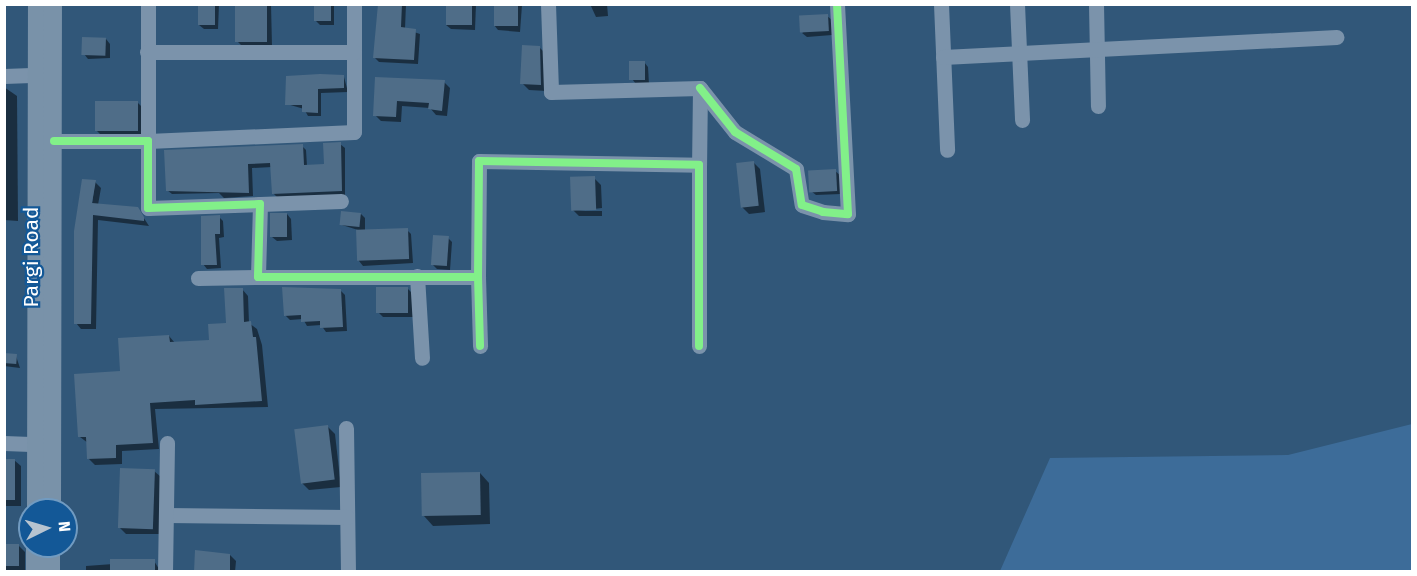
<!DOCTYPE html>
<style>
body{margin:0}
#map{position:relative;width:1417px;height:576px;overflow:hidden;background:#315779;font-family:"Fira Sans",sans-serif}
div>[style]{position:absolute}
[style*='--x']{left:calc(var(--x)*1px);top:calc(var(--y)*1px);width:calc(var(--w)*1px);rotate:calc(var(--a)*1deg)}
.water>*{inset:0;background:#3d6c99}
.shadow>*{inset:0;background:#0007}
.building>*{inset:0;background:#4f6d88;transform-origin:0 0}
.minor>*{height:15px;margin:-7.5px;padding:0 7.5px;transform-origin:7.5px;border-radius:7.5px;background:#7b93ab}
.major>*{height:18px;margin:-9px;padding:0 9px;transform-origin:9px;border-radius:9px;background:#7992a9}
.cycleway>*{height:8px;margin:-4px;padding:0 4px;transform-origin:4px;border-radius:4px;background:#82f089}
span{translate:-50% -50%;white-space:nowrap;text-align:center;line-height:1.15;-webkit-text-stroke:4.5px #135897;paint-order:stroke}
.street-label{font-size:21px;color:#fff}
.frame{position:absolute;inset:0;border:6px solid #fff;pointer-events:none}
.north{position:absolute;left:18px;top:498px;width:60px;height:60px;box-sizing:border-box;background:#135897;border:2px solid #719bc1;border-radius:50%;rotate:85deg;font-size:16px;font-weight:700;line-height:24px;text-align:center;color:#fff}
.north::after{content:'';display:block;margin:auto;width:21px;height:27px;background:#b7c4d0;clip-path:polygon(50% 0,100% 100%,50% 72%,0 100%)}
</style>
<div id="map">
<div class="water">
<div style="clip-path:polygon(1412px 424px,1412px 571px,1000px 571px,1050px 458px,1288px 455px)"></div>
</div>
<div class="shadow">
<div style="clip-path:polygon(200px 4px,219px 4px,218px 29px,204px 29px,199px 25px)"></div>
<div style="clip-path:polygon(237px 4px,271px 4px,272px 46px,242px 46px,238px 42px)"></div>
<div style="clip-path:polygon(315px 4px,334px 4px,334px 25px,320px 25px,315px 20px)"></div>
<div style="clip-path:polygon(379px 4px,406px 4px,405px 29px,420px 34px,418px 64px,379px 62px,375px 58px)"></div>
<div style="clip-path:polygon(447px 4px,476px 4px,475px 30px,451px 29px,446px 25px)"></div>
<div style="clip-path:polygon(496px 4px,522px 5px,520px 32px,498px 30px,494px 25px)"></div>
<div style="clip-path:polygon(590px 4px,607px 4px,608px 16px,596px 17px)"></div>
<div style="clip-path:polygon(827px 16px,832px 20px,832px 35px,807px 37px,802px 33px)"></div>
<div style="clip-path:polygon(106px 39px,110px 44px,110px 58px,88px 59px,84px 54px)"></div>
<div style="clip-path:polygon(539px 47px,546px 54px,547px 91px,529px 90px,522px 83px)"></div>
<div style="clip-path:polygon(644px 62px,648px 67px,649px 84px,636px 84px,632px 79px)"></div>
<div style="clip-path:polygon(287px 77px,344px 77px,348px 92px,321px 93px,321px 116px,308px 116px,304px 109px,287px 104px)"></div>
<div style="clip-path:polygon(377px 79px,444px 82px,450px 88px,447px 116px,436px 115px,430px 108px,402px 106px,401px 122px,381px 121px,375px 115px)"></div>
<div style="clip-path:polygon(4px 87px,17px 96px,18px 221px,4px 220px)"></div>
<div style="clip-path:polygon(138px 103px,145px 110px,145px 138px,104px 138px,97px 131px)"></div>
<div style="clip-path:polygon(340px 144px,345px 148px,345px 195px,278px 198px,273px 193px,272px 167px,252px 168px,253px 196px,224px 198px,219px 193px,172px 194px,167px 190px,302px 146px,306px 150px,307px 166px,326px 165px)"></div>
<div style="clip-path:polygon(753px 162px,760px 169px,765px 212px,749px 214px,742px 207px)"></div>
<div style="clip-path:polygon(835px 171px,840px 175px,841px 194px,816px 195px,811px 191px)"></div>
<div style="clip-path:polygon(594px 178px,601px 185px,602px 208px,577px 211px,602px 211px,602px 216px,579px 216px,572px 209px)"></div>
<div style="clip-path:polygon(95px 182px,101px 188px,98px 205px,138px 209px,149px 226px,98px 220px,96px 329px,81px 329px,76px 323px)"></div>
<div style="clip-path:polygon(287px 214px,291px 219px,292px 240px,277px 241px,272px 237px)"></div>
<div style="clip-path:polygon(361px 214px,365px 218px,365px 231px,407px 230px,411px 234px,413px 263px,363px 266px,359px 261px,358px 230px,342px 225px)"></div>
<div style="clip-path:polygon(219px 217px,223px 221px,224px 237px,219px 238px,221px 268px,207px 269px,203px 264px)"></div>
<div style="clip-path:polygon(448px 238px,452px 242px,450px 270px,437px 269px,432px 264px)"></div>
<div style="clip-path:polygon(407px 288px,412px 293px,413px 317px,383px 317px,378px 312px)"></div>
<div style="clip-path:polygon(242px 289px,248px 296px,249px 323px,257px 329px,262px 345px,268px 407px,155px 409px,159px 449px,122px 451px,122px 464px,95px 465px,88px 458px,88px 443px,80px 437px,122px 372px,169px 336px,175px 343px,211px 341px,227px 324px)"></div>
<div style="clip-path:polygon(341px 291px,345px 295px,347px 331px,326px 332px,321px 325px,307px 326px,303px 319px,290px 320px,285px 315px)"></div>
<div style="clip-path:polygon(4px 355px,16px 356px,20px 368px,4px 366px)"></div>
<div style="clip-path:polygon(328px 427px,335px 434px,341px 487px,309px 490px,302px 483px)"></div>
<div style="clip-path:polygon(4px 460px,14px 460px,21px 466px,21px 506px,4px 506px)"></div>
<div style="clip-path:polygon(154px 471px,161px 477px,159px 534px,126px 534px,120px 528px)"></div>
<div style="clip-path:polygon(480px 473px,489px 483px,490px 524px,433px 526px,424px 516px)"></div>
<div style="clip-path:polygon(4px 545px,18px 545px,25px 552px,25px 572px,4px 572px)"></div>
<div style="clip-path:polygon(196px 551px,230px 555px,236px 561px,235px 572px,196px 572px)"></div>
<div style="clip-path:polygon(154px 561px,161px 572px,86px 572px,86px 566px)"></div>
</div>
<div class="building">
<div style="left:198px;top:4px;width:17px;height:21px"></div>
<div style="left:235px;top:4px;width:32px;height:38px"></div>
<div style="left:314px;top:4px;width:17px;height:17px"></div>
<div style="clip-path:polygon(378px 4px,402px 4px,401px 27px,416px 29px,414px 60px,373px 58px)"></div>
<div style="left:446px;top:4px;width:26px;height:21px"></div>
<div style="left:494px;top:4px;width:24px;height:22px"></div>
<div style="left:828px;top:14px;width:17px;height:29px;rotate:87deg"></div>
<div style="left:82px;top:37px;width:24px;height:18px;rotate:2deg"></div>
<div style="clip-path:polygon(522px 45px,540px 46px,541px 85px,520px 84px)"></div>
<div style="left:645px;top:61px;width:19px;height:16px;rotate:90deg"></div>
<div style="clip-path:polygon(320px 74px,344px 75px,344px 88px,318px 89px,318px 113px,302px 112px,302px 105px,285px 105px,286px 76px)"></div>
<div style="clip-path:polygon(375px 77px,445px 80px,442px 111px,428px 109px,429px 103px,397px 101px,396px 117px,373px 116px)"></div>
<div style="left:138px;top:101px;width:30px;height:43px;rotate:90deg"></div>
<div style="clip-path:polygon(341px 142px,342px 191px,272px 194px,270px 163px,248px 164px,249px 193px,166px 191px,164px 150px,303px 144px,304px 165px,324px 164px,323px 143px)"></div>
<div style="left:754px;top:161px;width:45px;height:18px;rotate:84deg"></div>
<div style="left:836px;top:169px;width:22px;height:28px;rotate:87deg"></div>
<div style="left:595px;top:176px;width:34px;height:25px;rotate:88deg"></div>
<div style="clip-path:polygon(82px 179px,96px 180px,92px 203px,138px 207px,144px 217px,144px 221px,93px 215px,91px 324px,74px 324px,74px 231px)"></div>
<div style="left:341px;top:211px;width:20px;height:14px;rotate:6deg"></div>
<div style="left:270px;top:213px;width:17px;height:24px"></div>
<div style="clip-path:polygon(220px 215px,220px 234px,215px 234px,217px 265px,201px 265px,201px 216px)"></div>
<div style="left:408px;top:228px;width:31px;height:52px;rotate:88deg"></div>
<div style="left:433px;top:235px;width:16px;height:30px;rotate:4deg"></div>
<div style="clip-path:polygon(282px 287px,341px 289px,343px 327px,320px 328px,320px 321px,301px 322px,301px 315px,284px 316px)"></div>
<div style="left:376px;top:287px;width:32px;height:26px"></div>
<div style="clip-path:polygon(224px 288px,243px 288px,244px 322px,251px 321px,253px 337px,256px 337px,262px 401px,195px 405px,195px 400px,150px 403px,153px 443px,116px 445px,116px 458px,87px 459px,86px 437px,78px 437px,74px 374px,120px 371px,118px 338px,169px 335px,170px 342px,209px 340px,208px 324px,226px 323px)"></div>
<div style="left:4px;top:353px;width:13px;height:10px;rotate:4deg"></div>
<div style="left:328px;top:425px;width:55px;height:34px;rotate:83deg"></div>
<div style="left:4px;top:459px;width:11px;height:41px"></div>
<div style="left:120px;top:468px;width:35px;height:60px;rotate:2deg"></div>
<div style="left:480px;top:472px;width:43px;height:59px;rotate:89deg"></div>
<div style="left:4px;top:544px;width:15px;height:22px"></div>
<div style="clip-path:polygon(195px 550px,230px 554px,230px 572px,194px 572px)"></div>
<div style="left:155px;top:559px;width:13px;height:45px;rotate:90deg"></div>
</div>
<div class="minor">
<div style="--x:148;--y:4;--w:137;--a:90"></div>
<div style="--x:148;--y:141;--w:206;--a:-2.5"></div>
<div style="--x:354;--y:132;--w:128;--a:-90"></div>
<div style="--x:548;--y:4;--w:88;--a:88"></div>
<div style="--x:551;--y:92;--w:149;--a:-1.5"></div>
<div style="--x:700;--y:88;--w:77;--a:90.7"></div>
<div style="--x:941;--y:4;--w:146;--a:87.6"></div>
<div style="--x:1017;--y:4;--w:116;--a:87.5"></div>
<div style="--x:1096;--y:4;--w:102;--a:88.9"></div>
<div style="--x:147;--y:52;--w:207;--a:0"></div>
<div style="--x:943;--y:57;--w:394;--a:-2.9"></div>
<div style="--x:4;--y:76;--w:34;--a:-2"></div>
<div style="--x:700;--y:88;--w:56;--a:51.5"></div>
<div style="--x:735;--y:132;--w:71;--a:31.2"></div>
<div style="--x:796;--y:169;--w:36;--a:81"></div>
<div style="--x:802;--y:205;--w:22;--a:18"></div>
<div style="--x:823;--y:212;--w:25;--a:5"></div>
<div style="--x:848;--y:214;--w:210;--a:-93"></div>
<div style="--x:54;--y:141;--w:94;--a:0"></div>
<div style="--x:148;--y:141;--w:67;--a:90"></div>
<div style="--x:148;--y:208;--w:112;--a:-2"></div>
<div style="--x:260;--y:204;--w:73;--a:91.6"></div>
<div style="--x:258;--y:277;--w:220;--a:0"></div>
<div style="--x:478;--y:277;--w:69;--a:88.3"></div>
<div style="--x:260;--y:204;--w:81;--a:-2.1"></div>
<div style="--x:417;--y:276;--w:82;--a:86.5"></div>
<div style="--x:478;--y:277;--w:116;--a:-89.5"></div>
<div style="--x:479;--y:161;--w:220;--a:1"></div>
<div style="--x:699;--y:165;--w:181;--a:90"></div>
<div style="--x:198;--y:278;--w:60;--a:-1"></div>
<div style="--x:346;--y:428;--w:144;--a:89.2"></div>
<div style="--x:4;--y:443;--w:33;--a:2"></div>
<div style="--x:166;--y:515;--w:181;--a:0.6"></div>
<div style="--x:165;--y:572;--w:129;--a:-89.1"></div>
</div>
<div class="major">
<div style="--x:36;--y:510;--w:506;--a:-89.89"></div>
<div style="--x:52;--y:510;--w:506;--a:-89.89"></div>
<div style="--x:35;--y:572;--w:26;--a:-90"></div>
<div style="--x:51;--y:572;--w:26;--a:-90"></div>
</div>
<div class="cycleway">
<div style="--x:700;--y:88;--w:56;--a:51.5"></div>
<div style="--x:735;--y:132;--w:71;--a:31.2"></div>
<div style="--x:796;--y:169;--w:36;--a:81"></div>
<div style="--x:802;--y:205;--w:22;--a:18"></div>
<div style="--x:823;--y:212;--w:25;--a:5"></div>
<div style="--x:848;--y:214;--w:210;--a:-93"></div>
<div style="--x:54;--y:141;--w:94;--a:0"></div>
<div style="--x:148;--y:141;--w:67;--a:90"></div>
<div style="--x:148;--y:208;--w:112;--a:-2"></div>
<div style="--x:260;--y:204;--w:73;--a:91.6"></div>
<div style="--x:258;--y:277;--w:220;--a:0"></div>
<div style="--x:478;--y:277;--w:69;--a:88.3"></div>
<div style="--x:478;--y:277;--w:116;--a:-89.5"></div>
<div style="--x:479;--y:161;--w:220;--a:1"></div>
<div style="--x:699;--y:165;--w:181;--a:90"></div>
</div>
<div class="street-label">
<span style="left:31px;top:257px;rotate:-90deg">Pargi Road</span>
</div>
<div class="frame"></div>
<div class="north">N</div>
</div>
